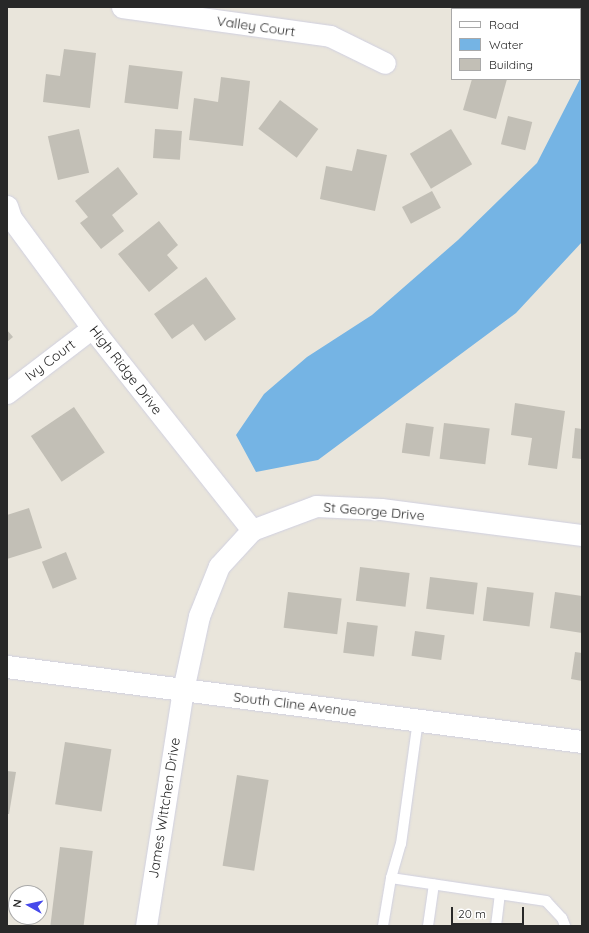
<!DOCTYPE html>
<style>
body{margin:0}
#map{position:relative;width:589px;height:933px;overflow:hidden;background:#e9e5db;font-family:Quicksand,sans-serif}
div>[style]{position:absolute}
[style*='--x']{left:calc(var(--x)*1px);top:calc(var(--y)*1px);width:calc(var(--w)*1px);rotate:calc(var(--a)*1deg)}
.water>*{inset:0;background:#75b4e4}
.building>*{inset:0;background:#c2bfb6;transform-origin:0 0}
.roads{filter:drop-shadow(0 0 1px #d0d0e0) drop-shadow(0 0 1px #d0d0e0)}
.lane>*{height:10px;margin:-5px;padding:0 5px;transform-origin:5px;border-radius:5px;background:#fff}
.street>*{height:21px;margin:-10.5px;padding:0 10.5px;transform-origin:10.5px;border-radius:10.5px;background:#fff}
.secondary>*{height:22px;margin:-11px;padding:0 11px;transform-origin:11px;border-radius:11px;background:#fff}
span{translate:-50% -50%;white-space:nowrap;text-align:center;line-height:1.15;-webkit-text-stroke:3px #fff;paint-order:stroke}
.street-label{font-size:14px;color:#282828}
.frame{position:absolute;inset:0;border:8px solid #282828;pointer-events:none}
.legend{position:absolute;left:451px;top:8px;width:130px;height:72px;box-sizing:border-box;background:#fff;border:1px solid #a9a9a9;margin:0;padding:5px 7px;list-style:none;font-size:12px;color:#282828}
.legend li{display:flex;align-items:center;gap:8px;height:20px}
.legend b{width:20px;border:1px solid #a9a9a9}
.north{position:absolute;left:8px;top:885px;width:40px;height:40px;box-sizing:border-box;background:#fff;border:1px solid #a9a9a9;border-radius:50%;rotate:278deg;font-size:11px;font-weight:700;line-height:16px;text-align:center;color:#282828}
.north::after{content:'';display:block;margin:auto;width:14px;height:18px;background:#4649eb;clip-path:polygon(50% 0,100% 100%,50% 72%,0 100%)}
.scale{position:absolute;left:451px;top:907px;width:73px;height:18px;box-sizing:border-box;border:2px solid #282828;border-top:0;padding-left:5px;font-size:12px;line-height:14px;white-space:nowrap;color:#282828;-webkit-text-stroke:3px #fff;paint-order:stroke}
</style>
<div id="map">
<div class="water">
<div style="clip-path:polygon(582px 75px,582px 242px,516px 313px,318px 460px,256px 472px,236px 435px,264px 394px,307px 357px,372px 315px,458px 240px,537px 163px)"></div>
</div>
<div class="building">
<div style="left:451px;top:7px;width:42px;height:2px"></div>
<div style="clip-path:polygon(64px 49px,96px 53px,90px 108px,43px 102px,46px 74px,60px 76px)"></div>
<div style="left:129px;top:65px;width:54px;height:38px;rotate:7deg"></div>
<div style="clip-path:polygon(221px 77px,250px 81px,243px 146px,189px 140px,194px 98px,218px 102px)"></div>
<div style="clip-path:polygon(472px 79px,507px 79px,496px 119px,463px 110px)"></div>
<div style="left:280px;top:100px;width:48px;height:36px;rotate:37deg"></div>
<div style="left:508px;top:116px;width:25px;height:29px;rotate:14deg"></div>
<div style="left:79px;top:129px;width:45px;height:32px;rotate:77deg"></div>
<div style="left:155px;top:129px;width:27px;height:29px;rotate:4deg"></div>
<div style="left:451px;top:129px;width:41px;height:48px;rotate:59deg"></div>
<div style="clip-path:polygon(357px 149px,387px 155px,375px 211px,320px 199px,326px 166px,352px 171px)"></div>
<div style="clip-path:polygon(118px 167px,138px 194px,112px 215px,124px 231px,101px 249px,80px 223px,88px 217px,75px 201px)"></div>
<div style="left:432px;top:191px;width:19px;height:34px;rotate:62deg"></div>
<div style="clip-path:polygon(159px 221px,178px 245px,167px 255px,178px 268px,149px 292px,118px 254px)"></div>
<div style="clip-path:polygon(206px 277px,236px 319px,205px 341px,193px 324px,172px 339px,154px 314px)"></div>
<div style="clip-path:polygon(7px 330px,13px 337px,7px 342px)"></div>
<div style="clip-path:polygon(515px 403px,565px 411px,557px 469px,528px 465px,532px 438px,511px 435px)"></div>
<div style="left:74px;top:407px;width:55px;height:52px;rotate:56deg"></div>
<div style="left:406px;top:423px;width:28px;height:30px;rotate:8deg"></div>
<div style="left:444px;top:423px;width:46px;height:36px;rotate:7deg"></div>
<div style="clip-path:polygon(575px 428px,582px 429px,582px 459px,572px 458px)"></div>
<div style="clip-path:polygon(29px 508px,42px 548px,7px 559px,7px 515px)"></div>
<div style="left:66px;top:552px;width:29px;height:26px;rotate:68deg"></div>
<div style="left:360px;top:567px;width:50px;height:34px;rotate:7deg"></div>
<div style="left:430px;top:577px;width:48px;height:32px;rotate:7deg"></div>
<div style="left:487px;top:587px;width:47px;height:34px;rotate:7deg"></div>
<div style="left:288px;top:592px;width:54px;height:36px;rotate:7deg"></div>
<div style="clip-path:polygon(555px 592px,582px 596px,582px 633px,550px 628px)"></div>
<div style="left:347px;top:622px;width:31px;height:31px;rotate:7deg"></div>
<div style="left:415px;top:631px;width:30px;height:25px;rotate:8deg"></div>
<div style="clip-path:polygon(575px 652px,582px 653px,582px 681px,571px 679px)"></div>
<div style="left:65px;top:742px;width:47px;height:63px;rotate:9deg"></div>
<div style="clip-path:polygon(7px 771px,16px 772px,9px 814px,7px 814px)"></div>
<div style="left:237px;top:775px;width:32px;height:92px;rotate:9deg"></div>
<div style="left:60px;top:847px;width:33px;height:80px;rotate:7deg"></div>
</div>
<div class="roads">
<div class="lane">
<div style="--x:391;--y:878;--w:157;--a:8.4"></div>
<div style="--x:546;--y:901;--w:23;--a:47"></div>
<div style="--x:562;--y:918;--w:9;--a:69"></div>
<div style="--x:383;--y:926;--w:49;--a:-80.5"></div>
<div style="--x:391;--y:878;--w:35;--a:-74"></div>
<div style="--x:401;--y:844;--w:125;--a:-82.2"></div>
<div style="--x:428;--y:926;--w:42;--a:-81.9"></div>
<div style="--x:496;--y:926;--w:32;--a:-83"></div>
</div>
<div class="street">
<div style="--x:122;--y:7;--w:210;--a:7.9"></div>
<div style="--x:330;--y:36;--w:61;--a:26.1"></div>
<div style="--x:7;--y:206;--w:13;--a:72"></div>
<div style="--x:11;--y:218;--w:137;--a:53.6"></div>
<div style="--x:92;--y:328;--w:258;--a:51.6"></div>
<div style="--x:7;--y:393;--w:107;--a:-37.4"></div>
<div style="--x:146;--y:926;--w:239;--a:-81.1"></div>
<div style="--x:183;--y:690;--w:76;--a:-77.8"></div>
<div style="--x:199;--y:616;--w:54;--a:-68.2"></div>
<div style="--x:219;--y:566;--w:49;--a:-47.5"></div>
<div style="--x:252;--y:530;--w:68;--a:-20.6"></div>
<div style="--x:316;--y:506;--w:65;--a:2.6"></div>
<div style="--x:381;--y:509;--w:203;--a:7.4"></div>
</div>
<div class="secondary">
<div style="--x:7;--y:667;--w:580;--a:7.43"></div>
</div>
</div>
<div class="street-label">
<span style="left:256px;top:26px;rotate:8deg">Valley Court</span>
<span style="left:50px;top:360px;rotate:-37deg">Ivy Court</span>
<span style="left:126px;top:370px;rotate:52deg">High Ridge Drive</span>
<span style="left:374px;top:511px;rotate:5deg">St George Drive</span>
<span style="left:295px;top:704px;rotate:7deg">South Cline Avenue</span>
<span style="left:164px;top:808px;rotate:-81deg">James Wittchen Drive</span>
</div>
<div class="frame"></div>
<ul class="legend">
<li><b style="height:5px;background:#fff"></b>Road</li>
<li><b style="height:11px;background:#75b4e4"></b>Water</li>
<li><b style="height:11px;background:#c2bfb6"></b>Building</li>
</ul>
<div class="north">N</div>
<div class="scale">20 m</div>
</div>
